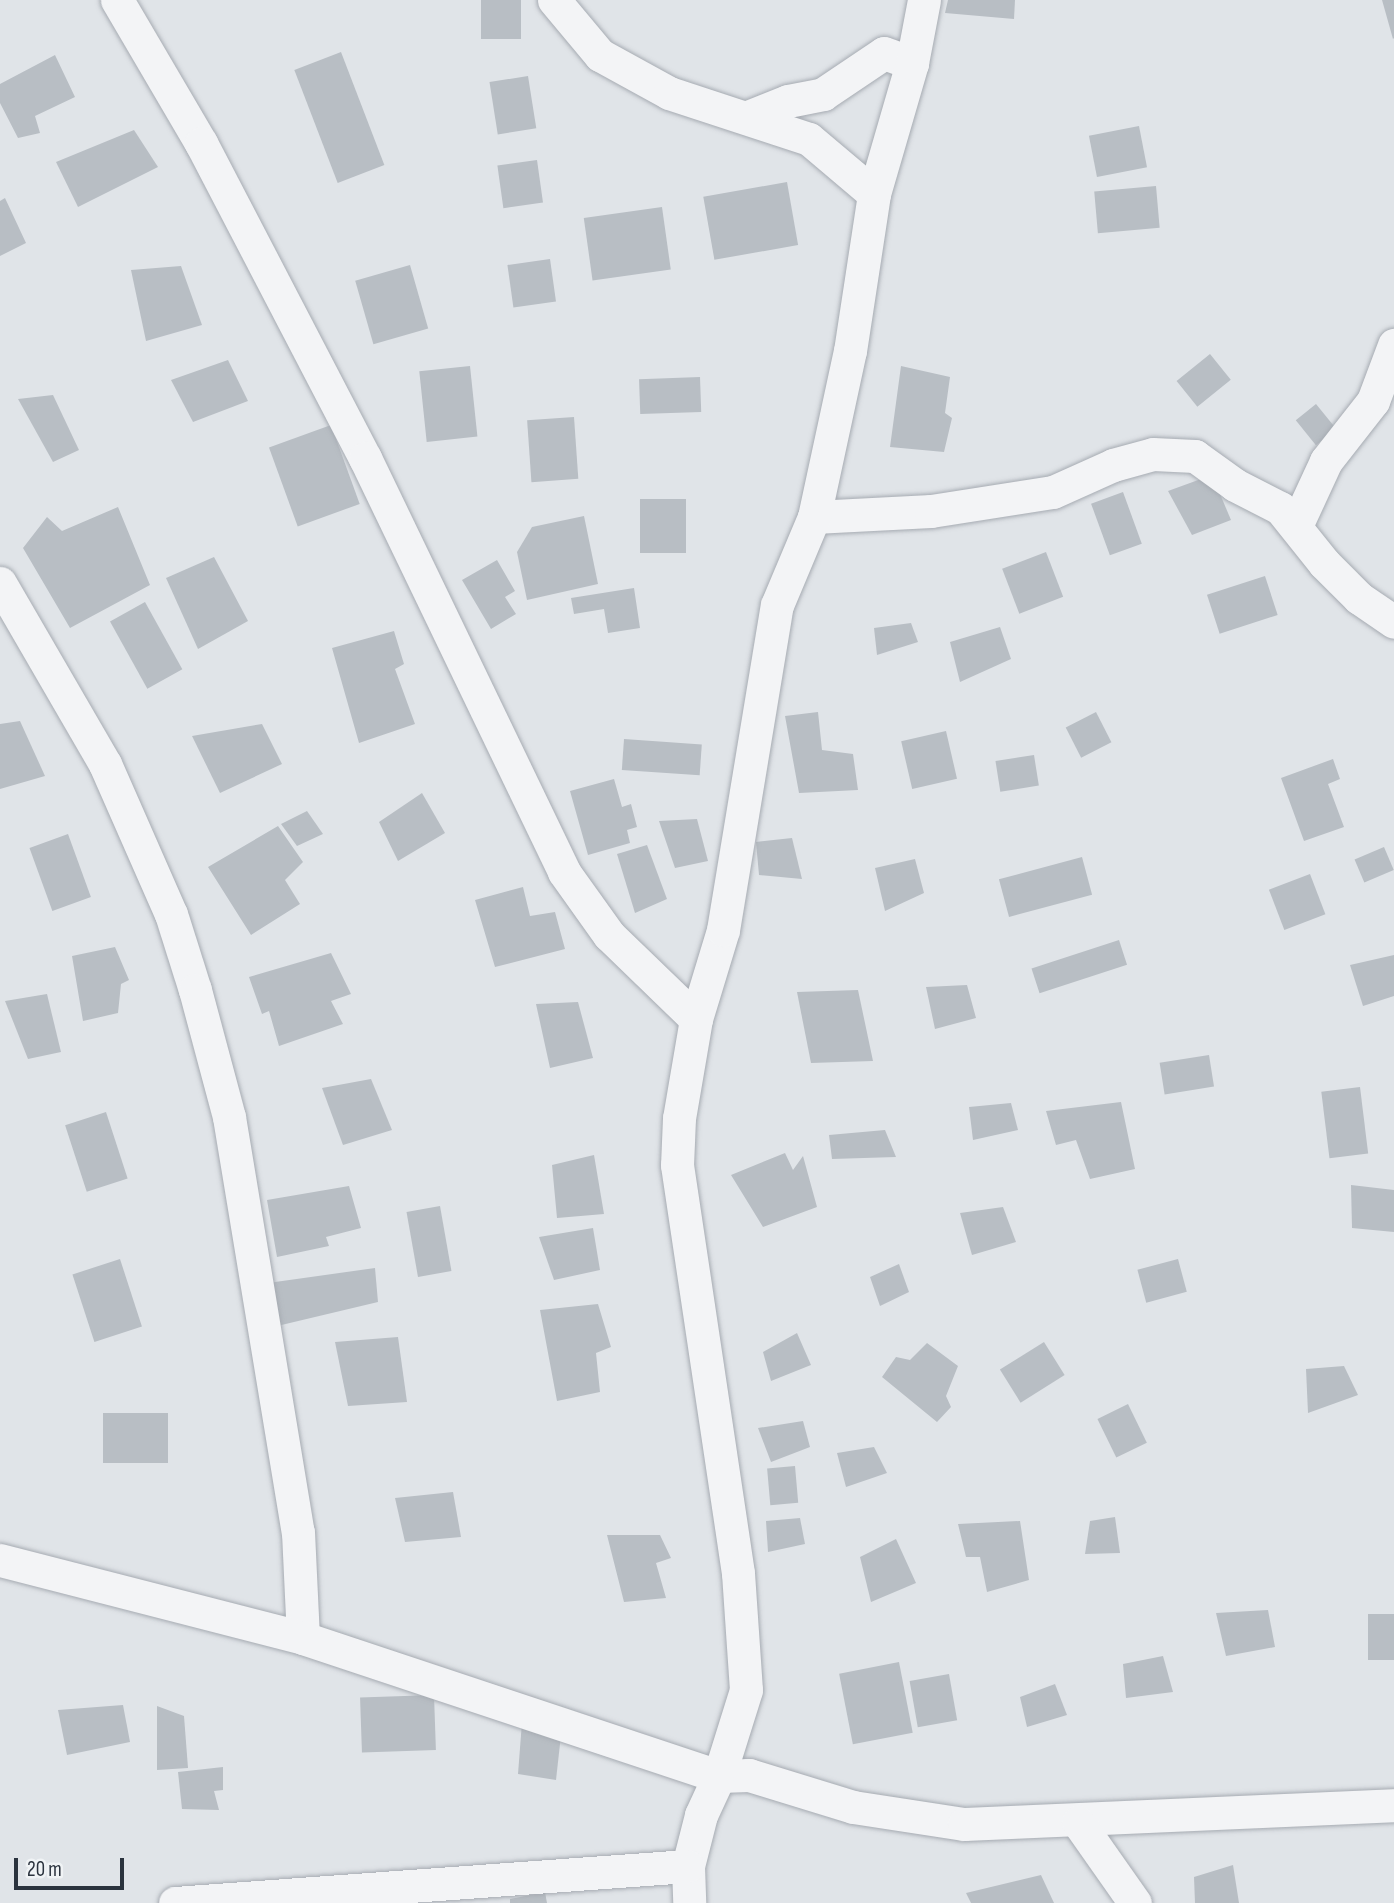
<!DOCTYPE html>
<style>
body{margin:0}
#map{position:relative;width:1394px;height:1903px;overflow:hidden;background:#e0e4e8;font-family:"Sofia Sans Condensed",sans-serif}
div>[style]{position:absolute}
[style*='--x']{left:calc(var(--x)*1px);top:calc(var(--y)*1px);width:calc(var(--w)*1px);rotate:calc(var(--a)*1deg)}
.building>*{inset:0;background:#b8bec4;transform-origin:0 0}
.roads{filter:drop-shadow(0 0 2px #a6abb2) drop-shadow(0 0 2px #a6abb2)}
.minor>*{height:33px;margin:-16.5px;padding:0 16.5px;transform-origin:16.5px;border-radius:16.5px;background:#f3f4f6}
span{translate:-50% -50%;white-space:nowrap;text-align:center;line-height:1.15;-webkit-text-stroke:7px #f0f3f5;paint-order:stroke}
.scale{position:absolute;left:14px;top:1858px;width:110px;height:32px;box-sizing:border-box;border:4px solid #2b333e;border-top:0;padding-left:9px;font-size:21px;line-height:24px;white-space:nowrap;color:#2b333e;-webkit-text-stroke:5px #f0f3f5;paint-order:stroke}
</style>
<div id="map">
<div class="building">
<div style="left:481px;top:0;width:40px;height:39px"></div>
<div style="clip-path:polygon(948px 0,1015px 0,1014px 19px,945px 13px)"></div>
<div style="clip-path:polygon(1382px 0,1394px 0,1394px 38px,1393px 39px)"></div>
<div style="left:341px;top:52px;width:121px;height:50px;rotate:69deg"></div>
<div style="clip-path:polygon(55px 55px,75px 97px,35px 116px,40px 133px,18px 138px,0 103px,0 84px)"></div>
<div style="left:528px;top:76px;width:53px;height:39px;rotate:81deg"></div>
<div style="left:1139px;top:126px;width:42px;height:51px;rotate:79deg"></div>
<div style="clip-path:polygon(134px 130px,158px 167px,78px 207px,56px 162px)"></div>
<div style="left:537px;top:160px;width:43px;height:40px;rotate:82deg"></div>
<div style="left:787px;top:182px;width:64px;height:85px;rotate:80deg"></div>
<div style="left:1156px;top:186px;width:42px;height:62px;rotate:85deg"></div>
<div style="clip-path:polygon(5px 198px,26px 243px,0 256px,0 201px)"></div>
<div style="left:662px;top:207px;width:63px;height:79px;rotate:82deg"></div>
<div style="left:550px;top:259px;width:43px;height:43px;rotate:82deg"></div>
<div style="left:410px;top:265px;width:66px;height:57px;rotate:74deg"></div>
<div style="clip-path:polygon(181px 266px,202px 325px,146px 341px,131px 270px)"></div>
<div style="left:1210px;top:354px;width:33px;height:43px;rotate:51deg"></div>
<div style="clip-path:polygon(228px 360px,248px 401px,193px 422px,171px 380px)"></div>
<div style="left:470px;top:366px;width:71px;height:51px;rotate:84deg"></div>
<div style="clip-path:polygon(901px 366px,950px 377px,945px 413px,952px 418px,944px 452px,890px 447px)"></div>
<div style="left:700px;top:377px;width:35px;height:61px;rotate:88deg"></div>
<div style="clip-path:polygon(53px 395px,79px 450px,53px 462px,18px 399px)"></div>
<div style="left:1316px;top:404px;width:32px;height:26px;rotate:51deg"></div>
<div style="left:574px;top:417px;width:62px;height:47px;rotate:86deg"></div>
<div style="left:331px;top:425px;width:84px;height:66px;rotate:70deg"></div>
<div style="clip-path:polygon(1212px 475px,1231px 520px,1192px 535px,1168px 491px)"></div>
<div style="left:1123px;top:492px;width:55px;height:34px;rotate:70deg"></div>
<div style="left:640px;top:499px;width:46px;height:54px"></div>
<div style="clip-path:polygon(118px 507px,150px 585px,70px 628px,23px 548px,47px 517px,62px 531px)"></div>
<div style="clip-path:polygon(584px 516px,598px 584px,527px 600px,517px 552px,532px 527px)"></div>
<div style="left:1046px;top:552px;width:48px;height:47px;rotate:69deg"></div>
<div style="clip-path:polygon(214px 557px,248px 621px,198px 649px,166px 578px)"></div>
<div style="clip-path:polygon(497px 560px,515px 591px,505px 597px,516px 614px,491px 629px,462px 580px)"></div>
<div style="left:1265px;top:576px;width:41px;height:61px;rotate:72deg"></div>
<div style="clip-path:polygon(634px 588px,640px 628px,608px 633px,604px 609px,574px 614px,571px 598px)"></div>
<div style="left:145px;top:602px;width:77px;height:40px;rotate:61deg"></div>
<div style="clip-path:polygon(911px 623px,918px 642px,877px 655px,874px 628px)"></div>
<div style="clip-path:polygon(1000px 627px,1011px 659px,960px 682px,950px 642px)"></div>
<div style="clip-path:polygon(394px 631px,404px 664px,395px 669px,415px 724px,359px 743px,332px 648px)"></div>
<div style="clip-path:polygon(818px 712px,822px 750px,853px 754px,858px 790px,799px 793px,785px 716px)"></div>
<div style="left:1096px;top:712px;width:34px;height:34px;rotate:63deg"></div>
<div style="clip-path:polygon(20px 721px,45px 776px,0 789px,0 724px)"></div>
<div style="clip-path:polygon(262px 724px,282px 764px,220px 793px,192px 736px)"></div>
<div style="left:946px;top:731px;width:49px;height:46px;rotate:77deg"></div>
<div style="left:624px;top:739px;width:78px;height:31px;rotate:4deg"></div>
<div style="left:1034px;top:755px;width:31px;height:39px;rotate:81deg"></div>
<div style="clip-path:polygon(1333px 759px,1340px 779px,1328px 784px,1344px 827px,1304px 841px,1281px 778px)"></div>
<div style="clip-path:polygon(614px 779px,622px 807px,631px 804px,637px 827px,627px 830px,630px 843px,588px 855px,570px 791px)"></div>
<div style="clip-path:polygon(422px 793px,445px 833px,398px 861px,379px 822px)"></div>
<div style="clip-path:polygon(307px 811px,323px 834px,297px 846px,281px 824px)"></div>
<div style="clip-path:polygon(697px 819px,708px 861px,675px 868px,659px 821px)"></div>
<div style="clip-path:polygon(278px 826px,303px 862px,285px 880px,300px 904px,251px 935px,208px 867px)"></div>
<div style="left:68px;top:834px;width:67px;height:41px;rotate:70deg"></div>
<div style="clip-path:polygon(792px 838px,802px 879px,759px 875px,756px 842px)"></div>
<div style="clip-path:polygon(647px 845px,667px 899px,635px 913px,617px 854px)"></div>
<div style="left:1384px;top:847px;width:25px;height:32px;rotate:67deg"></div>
<div style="left:1082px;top:857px;width:39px;height:86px;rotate:75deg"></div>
<div style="clip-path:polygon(915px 859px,924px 893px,885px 911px,875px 868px)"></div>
<div style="left:1310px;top:874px;width:43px;height:44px;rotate:69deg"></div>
<div style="clip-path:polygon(523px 887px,530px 916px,555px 912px,565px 949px,495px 967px,475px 900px)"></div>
<div style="left:1119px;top:940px;width:26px;height:92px;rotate:72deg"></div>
<div style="clip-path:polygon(115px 947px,129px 980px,121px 984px,118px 1013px,83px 1021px,72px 956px)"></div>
<div style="clip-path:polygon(331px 953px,351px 994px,331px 1001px,343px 1024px,279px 1046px,269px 1011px,262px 1014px,249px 977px)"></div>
<div style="clip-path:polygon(1394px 955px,1394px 996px,1363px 1006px,1350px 965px)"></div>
<div style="clip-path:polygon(967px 985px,976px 1018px,935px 1029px,926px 987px)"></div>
<div style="clip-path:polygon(858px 990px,873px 1061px,811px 1063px,797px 992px)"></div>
<div style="clip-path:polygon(47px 994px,61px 1052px,28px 1059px,5px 1001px)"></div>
<div style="clip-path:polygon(578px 1002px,593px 1058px,550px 1068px,536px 1004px)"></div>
<div style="left:1209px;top:1055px;width:32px;height:50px;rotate:81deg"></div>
<div style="clip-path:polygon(371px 1079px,392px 1130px,343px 1145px,322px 1088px)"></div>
<div style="left:1360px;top:1087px;width:67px;height:39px;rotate:83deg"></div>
<div style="clip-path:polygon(1121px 1102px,1135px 1169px,1090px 1179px,1076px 1140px,1056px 1145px,1046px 1111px)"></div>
<div style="clip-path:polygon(1011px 1103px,1018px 1130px,973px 1140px,969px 1107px)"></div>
<div style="left:106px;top:1112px;width:70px;height:43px;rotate:72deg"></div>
<div style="clip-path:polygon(885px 1130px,896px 1157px,832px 1159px,829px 1135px)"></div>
<div style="clip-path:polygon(785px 1153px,793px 1170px,803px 1156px,817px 1207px,763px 1227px,731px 1175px)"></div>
<div style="clip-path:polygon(594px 1155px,604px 1214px,557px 1218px,552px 1165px)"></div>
<div style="clip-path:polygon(1351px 1185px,1394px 1190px,1394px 1232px,1352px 1228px)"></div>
<div style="clip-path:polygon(349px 1186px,361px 1228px,326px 1237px,329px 1246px,277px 1257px,267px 1200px)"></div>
<div style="left:440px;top:1206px;width:66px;height:34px;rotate:80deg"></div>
<div style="clip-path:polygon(1003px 1207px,1016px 1242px,972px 1255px,960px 1213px)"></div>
<div style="clip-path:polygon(593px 1228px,600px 1270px,554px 1280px,539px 1237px)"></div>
<div style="left:120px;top:1259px;width:71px;height:50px;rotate:72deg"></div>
<div style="left:1178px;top:1259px;width:34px;height:42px;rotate:75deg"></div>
<div style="clip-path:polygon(899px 1264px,909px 1292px,880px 1306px,870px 1277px)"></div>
<div style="clip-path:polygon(375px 1268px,378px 1302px,273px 1327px,268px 1283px)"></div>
<div style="clip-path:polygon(598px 1304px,611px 1347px,596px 1353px,600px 1392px,557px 1401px,540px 1310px)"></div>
<div style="clip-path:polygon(797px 1333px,811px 1365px,771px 1381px,763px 1352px)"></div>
<div style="clip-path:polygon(398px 1337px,407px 1402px,348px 1406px,335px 1342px)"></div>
<div style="left:1044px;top:1342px;width:39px;height:52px;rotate:58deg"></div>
<div style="clip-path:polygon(927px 1343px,958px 1366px,946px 1396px,951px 1407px,937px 1422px,882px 1377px,896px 1357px,910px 1360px)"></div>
<div style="clip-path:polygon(1344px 1366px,1358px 1395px,1308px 1413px,1306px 1369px)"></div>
<div style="left:1128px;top:1404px;width:43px;height:34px;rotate:64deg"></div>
<div style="left:103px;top:1413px;width:65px;height:50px"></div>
<div style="clip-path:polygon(803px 1421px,810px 1447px,771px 1462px,758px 1428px)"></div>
<div style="clip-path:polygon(874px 1447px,887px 1473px,846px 1487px,837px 1453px)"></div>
<div style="left:795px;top:1466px;width:37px;height:28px;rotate:85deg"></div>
<div style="clip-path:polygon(453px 1492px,461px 1537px,405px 1542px,395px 1498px)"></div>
<div style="clip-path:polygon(1115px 1517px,1120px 1553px,1085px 1554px,1090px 1521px)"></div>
<div style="clip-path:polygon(800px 1518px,805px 1544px,768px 1552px,766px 1521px)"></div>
<div style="clip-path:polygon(1020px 1521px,1029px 1580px,987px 1592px,980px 1557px,966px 1557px,958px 1524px)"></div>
<div style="clip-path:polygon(607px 1535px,660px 1535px,671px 1558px,656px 1563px,666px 1598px,624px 1602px)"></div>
<div style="clip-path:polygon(896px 1539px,916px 1583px,871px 1602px,860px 1557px)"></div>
<div style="clip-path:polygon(1268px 1610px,1275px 1647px,1226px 1656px,1216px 1613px)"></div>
<div style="left:1368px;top:1614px;width:26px;height:46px"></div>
<div style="clip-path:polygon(1163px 1656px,1173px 1692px,1126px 1698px,1123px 1664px)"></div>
<div style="left:899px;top:1662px;width:72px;height:61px;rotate:79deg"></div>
<div style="left:949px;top:1674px;width:47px;height:40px;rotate:80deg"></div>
<div style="clip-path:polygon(1055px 1684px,1067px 1715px,1027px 1727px,1020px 1697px)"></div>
<div style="left:434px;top:1695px;width:55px;height:74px;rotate:88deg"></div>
<div style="clip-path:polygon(123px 1705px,130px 1742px,67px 1755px,58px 1710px)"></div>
<div style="clip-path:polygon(157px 1706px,184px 1716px,188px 1768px,157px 1770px)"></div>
<div style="clip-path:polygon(522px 1722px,561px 1735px,556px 1780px,518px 1774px)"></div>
<div style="clip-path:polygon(223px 1767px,223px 1790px,214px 1791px,219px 1810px,182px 1809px,178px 1772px)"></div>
<div style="clip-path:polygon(1233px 1865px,1239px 1903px,1195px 1903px,1194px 1877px)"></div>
<div style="clip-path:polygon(1041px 1875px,1054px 1903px,971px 1903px,966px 1893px)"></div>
<div style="clip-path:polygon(545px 1892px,547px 1903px,510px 1903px,510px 1899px)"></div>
</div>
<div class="roads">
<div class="minor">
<div style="--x:117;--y:0;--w:166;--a:59.6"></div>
<div style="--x:201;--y:143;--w:355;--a:62.5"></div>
<div style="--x:365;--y:458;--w:459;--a:64.3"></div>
<div style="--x:564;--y:872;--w:77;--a:54.5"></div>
<div style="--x:609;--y:935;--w:121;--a:44"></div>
<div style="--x:696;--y:1019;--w:100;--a:99.7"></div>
<div style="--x:679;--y:1118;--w:47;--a:92.4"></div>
<div style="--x:677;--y:1165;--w:413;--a:81.5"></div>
<div style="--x:738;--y:1573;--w:117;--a:86.1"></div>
<div style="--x:746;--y:1690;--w:90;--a:107.4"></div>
<div style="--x:719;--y:1776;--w:43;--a:114.8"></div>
<div style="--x:701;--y:1815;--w:53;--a:104.3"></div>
<div style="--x:688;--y:1866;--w:37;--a:88"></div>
<div style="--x:554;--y:0;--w:72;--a:50.1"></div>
<div style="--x:600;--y:55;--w:79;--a:28.8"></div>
<div style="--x:669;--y:93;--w:147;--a:18.2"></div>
<div style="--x:809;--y:139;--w:85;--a:40.2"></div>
<div style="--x:750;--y:116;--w:41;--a:-21.5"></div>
<div style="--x:788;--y:101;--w:36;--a:-11"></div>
<div style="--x:823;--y:94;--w:73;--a:-33.9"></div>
<div style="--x:884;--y:53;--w:30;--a:20"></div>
<div style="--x:814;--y:517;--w:117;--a:-2.9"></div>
<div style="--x:931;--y:511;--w:123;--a:-8.9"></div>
<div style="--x:1053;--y:492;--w:66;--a:-24.2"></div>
<div style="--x:1113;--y:465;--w:41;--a:-15.4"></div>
<div style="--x:1153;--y:454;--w:42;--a:2.7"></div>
<div style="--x:1195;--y:456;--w:49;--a:35.9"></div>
<div style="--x:1235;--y:485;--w:51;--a:27.1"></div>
<div style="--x:1280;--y:508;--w:70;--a:51.3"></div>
<div style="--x:1324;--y:563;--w:49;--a:45"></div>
<div style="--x:1359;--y:598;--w:42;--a:34.4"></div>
<div style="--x:1296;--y:526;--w:72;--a:-65.2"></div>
<div style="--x:1326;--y:461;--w:76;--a:-51.9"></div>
<div style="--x:1373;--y:401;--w:60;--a:-69.4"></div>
<div style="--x:0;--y:583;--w:209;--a:59.9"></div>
<div style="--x:105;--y:764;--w:164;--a:66.3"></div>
<div style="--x:171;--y:914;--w:80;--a:72.5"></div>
<div style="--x:195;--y:990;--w:131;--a:75"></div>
<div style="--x:229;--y:1117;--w:421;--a:80.6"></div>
<div style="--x:298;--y:1532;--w:106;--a:87.3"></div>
<div style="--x:696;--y:1019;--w:93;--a:-73.1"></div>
<div style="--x:723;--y:930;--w:329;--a:-80.6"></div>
<div style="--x:777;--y:605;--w:95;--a:-67.2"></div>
<div style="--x:814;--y:517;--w:170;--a:-77.8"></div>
<div style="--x:850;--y:351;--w:159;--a:-81.3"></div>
<div style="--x:874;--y:194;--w:136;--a:-73.8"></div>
<div style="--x:912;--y:63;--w:64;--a:-79.2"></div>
<div style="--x:0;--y:1560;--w:313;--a:14.4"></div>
<div style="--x:303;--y:1638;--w:438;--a:18.4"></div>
<div style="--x:719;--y:1776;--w:30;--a:-2"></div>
<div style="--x:749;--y:1775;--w:109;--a:17.1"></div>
<div style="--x:853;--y:1807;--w:112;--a:8.7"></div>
<div style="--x:964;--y:1824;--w:430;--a:-2.5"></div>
<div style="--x:1078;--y:1822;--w:99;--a:54.9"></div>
<div style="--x:175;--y:1903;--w:514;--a:-4.13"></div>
</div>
</div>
<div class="scale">20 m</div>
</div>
